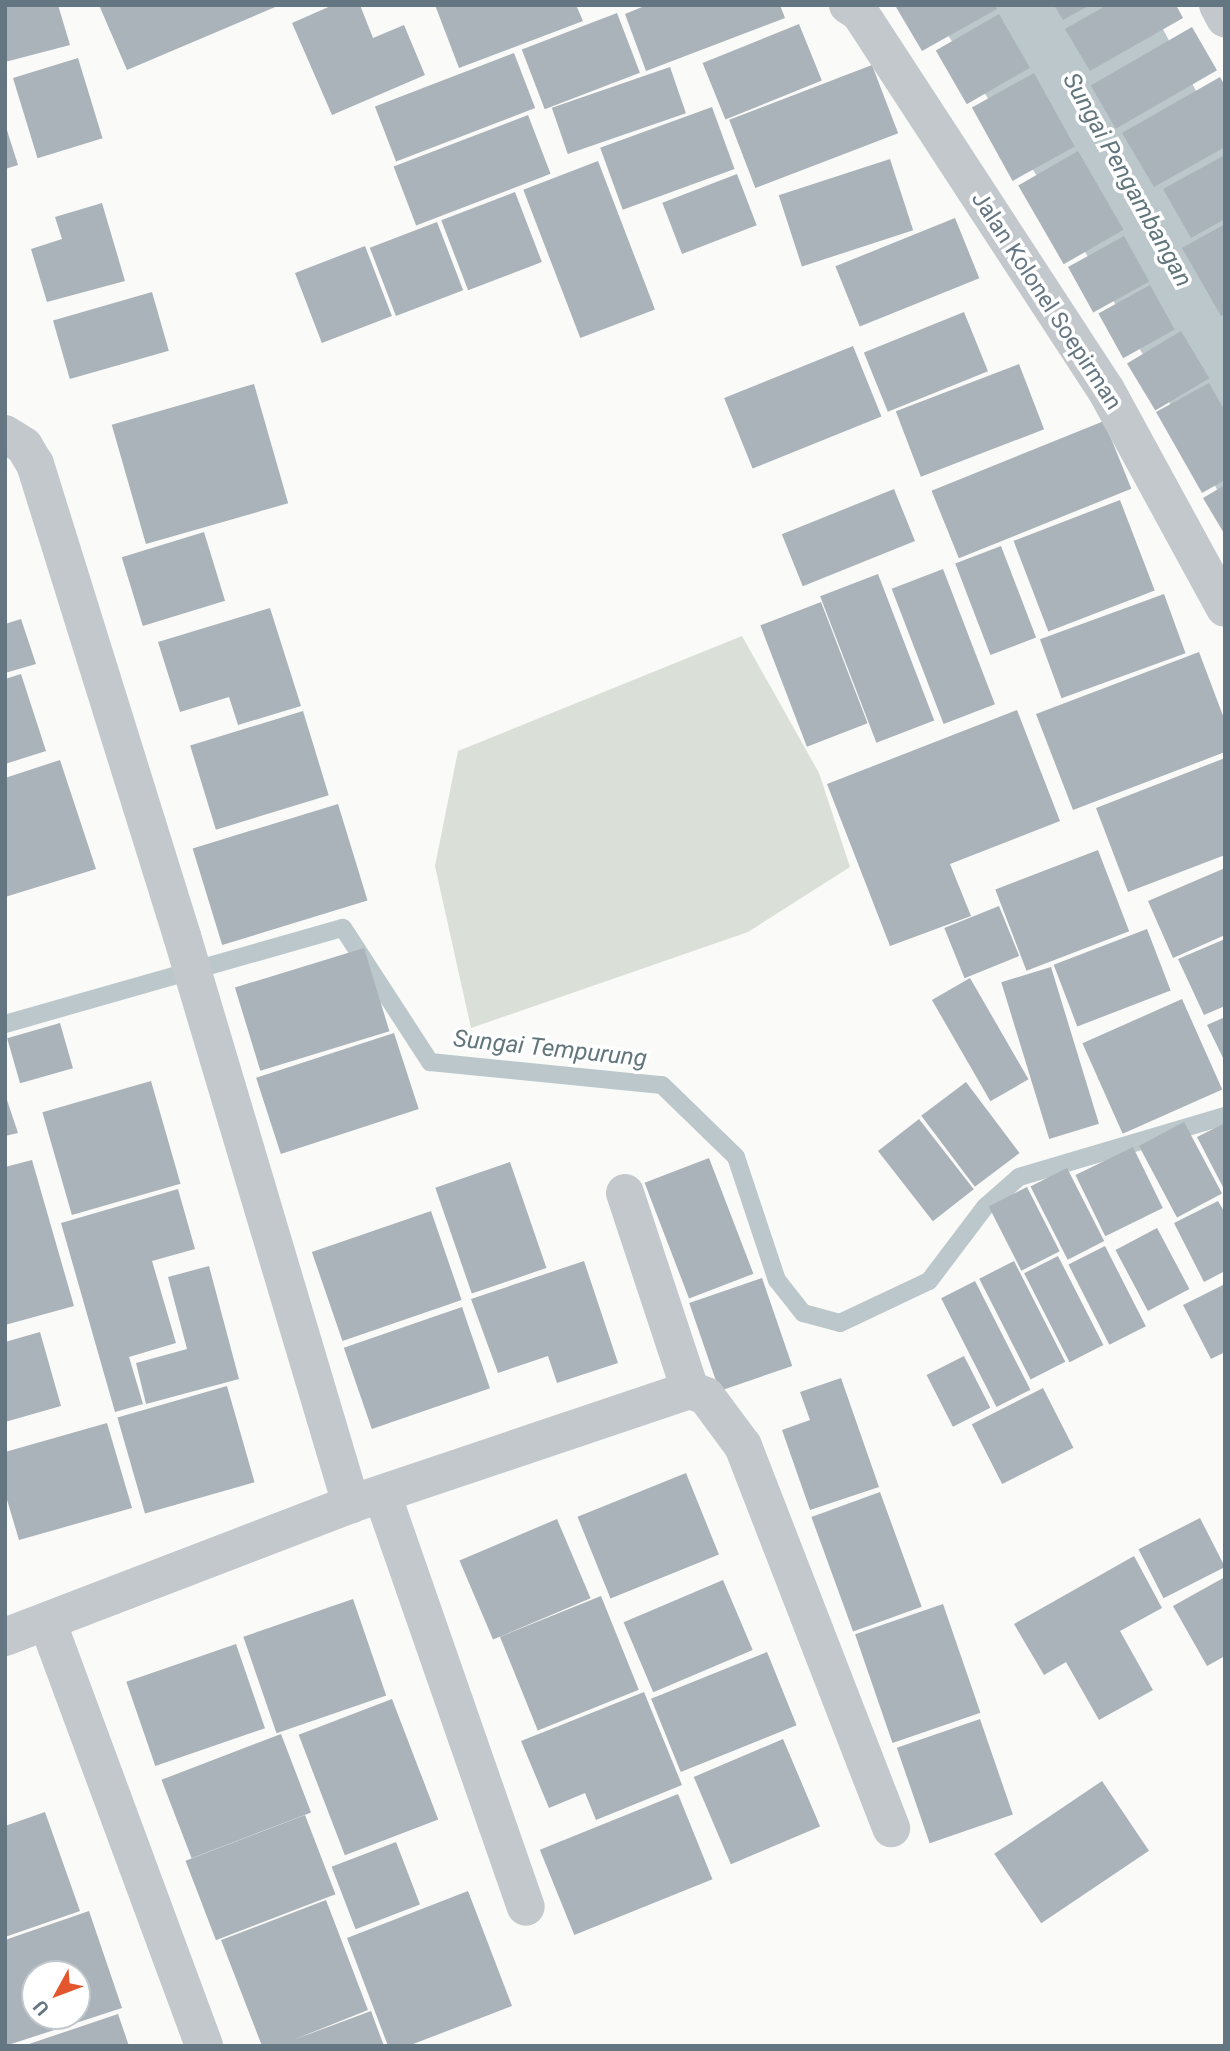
<!DOCTYPE html>
<style>
body{margin:0}
#map{position:relative;width:1230px;height:2051px;overflow:hidden;background:#fafaf8;font-family:Roboto,sans-serif}
div>[style]{position:absolute}
[style*='--x']{left:calc(var(--x)*1px);top:calc(var(--y)*1px);width:calc(var(--w)*1px);rotate:calc(var(--a)*1deg)}
.green>*{inset:0;background:#dadfd7}
.water>*{inset:0;background:#bbc7cb}
.stream>*{height:18px;margin:-9px;padding:0 9px;transform-origin:9px;border-radius:9px;background:#bbc7cb}
.building>*{inset:0;background:#aab3b9;transform-origin:0 0}
.street>*{height:38px;margin:-19px;padding:0 19px;transform-origin:19px;border-radius:19px;background:#c3c8cc}
span{translate:-50% -50%;white-space:nowrap;text-align:center;line-height:1.15;-webkit-text-stroke:7px #fff;paint-order:stroke}
.street-label{font-size:23px;color:#657683}
.water-label{font-size:24px;color:#60757c;font-style:italic}
.frame{position:absolute;inset:0;border:7px solid #657683;pointer-events:none}
.north{position:absolute;left:21px;top:1960px;width:70px;height:70px;box-sizing:border-box;background:#fff;border:2px solid #c1c8cd;border-radius:50%;rotate:229deg;font-size:19px;font-weight:700;line-height:28px;text-align:center;color:#657683}
.north::after{content:'';display:block;margin:auto;width:24px;height:32px;background:#e4572e;clip-path:polygon(50% 0,100% 100%,50% 72%,0 100%)}
</style>
<div id="map">
<div class="green">
<div style="clip-path:polygon(742px 636px,819px 773px,850px 867px,748px 932px,471px 1028px,435px 866px,458px 751px)"></div>
</div>
<div class="water">
<div style="clip-path:polygon(929px 5px,1150px 5px,1225px 145px,1225px 504px,1097px 271px)"></div>
</div>
<div class="stream">
<div style="--x:5;--y:1024;--w:351;--a:-15.9"></div>
<div style="--x:343;--y:928;--w:160;--a:57"></div>
<div style="--x:430;--y:1062;--w:233;--a:5.7"></div>
<div style="--x:662;--y:1085;--w:103;--a:44.2"></div>
<div style="--x:736;--y:1157;--w:130;--a:71.6"></div>
<div style="--x:777;--y:1280;--w:42;--a:51.8"></div>
<div style="--x:803;--y:1313;--w:38;--a:15"></div>
<div style="--x:840;--y:1323;--w:98;--a:-25.3"></div>
<div style="--x:929;--y:1281;--w:93;--a:-52.9"></div>
<div style="--x:985;--y:1207;--w:45;--a:-41.4"></div>
<div style="--x:1019;--y:1177;--w:215;--a:-16.5"></div>
</div>
<div class="building">
<div style="clip-path:polygon(5px 5px,58px 5px,70px 45px,5px 62px)"></div>
<div style="clip-path:polygon(99px 5px,280px 5px,127px 70px)"></div>
<div style="clip-path:polygon(333px 5px,360px 5px,373px 38px,404px 25px,425px 75px,332px 115px,292px 23px)"></div>
<div style="clip-path:polygon(435px 5px,576px 5px,583px 21px,459px 68px)"></div>
<div style="clip-path:polygon(647px 5px,780px 5px,785px 18px,646px 71px,625px 14px)"></div>
<div style="clip-path:polygon(995px 5px,997px 9px,922px 51px,896px 7px)"></div>
<div style="clip-path:polygon(1054px 5px,1090px 5px,1063px 20px)"></div>
<div style="clip-path:polygon(1107px 5px,1176px 5px,1183px 18px,1090px 71px,1065px 29px)"></div>
<div style="left:617px;top:13px;width:64px;height:102px;rotate:69deg"></div>
<div style="left:999px;top:14px;width:62px;height:73px;rotate:60deg"></div>
<div style="left:799px;top:24px;width:61px;height:104px;rotate:68deg"></div>
<div style="left:1192px;top:27px;width:50px;height:117px;rotate:60deg"></div>
<div style="left:514px;top:53px;width:59px;height:149px;rotate:69deg"></div>
<div style="left:78px;top:58px;width:84px;height:68px;rotate:73deg"></div>
<div style="left:872px;top:65px;width:73px;height:153px;rotate:69deg"></div>
<div style="left:670px;top:67px;width:49px;height:125px;rotate:71deg"></div>
<div style="left:1034px;top:73px;width:84px;height:71px;rotate:61deg"></div>
<div style="clip-path:polygon(1220px 77px,1225px 86px,1225px 147px,1154px 187px,1122px 133px)"></div>
<div style="left:712px;top:107px;width:66px;height:119px;rotate:70deg"></div>
<div style="left:528px;top:115px;width:63px;height:144px;rotate:69deg"></div>
<div style="clip-path:polygon(5px 124px,18px 165px,5px 169px)"></div>
<div style="left:1078px;top:151px;width:91px;height:69px;rotate:60deg"></div>
<div style="clip-path:polygon(1225px 155px,1225px 219px,1191px 238px,1163px 189px)"></div>
<div style="left:890px;top:159px;width:75px;height:117px;rotate:72deg"></div>
<div style="left:598px;top:161px;width:159px;height:80px;rotate:69deg"></div>
<div style="left:737px;top:174px;width:55px;height:80px;rotate:69deg"></div>
<div style="left:515px;top:192px;width:75px;height:79px;rotate:69deg"></div>
<div style="clip-path:polygon(102px 203px,125px 281px,47px 302px,31px 249px,62px 239px,55px 217px)"></div>
<div style="left:955px;top:218px;width:65px;height:129px;rotate:68deg"></div>
<div style="left:437px;top:222px;width:73px;height:72px;rotate:69deg"></div>
<div style="clip-path:polygon(1225px 224px,1225px 314px,1221px 316px,1182px 248px)"></div>
<div style="left:1124px;top:236px;width:52px;height:64px;rotate:61deg"></div>
<div style="left:365px;top:246px;width:75px;height:75px;rotate:69deg"></div>
<div style="left:1150px;top:285px;width:51px;height:59px;rotate:61deg"></div>
<div style="left:152px;top:292px;width:61px;height:103px;rotate:74deg"></div>
<div style="left:964px;top:312px;width:64px;height:108px;rotate:68deg"></div>
<div style="left:1181px;top:331px;width:55px;height:63px;rotate:59deg"></div>
<div style="left:853px;top:346px;width:76px;height:139px;rotate:68deg"></div>
<div style="left:1019px;top:364px;width:70px;height:132px;rotate:69deg"></div>
<div style="clip-path:polygon(1209px 383px,1225px 411px,1225px 480px,1202px 493px,1156px 412px)"></div>
<div style="left:254px;top:384px;width:124px;height:148px;rotate:74deg"></div>
<div style="left:1104px;top:421px;width:73px;height:186px;rotate:68deg"></div>
<div style="clip-path:polygon(1225px 485px,1225px 535px,1203px 498px)"></div>
<div style="left:894px;top:489px;width:56px;height:121px;rotate:68deg"></div>
<div style="left:1120px;top:500px;width:97px;height:114px;rotate:69deg"></div>
<div style="left:204px;top:532px;width:72px;height:86px;rotate:73deg"></div>
<div style="left:1001px;top:546px;width:98px;height:49px;rotate:69deg"></div>
<div style="left:943px;top:569px;width:145px;height:55px;rotate:69deg"></div>
<div style="left:878px;top:574px;width:157px;height:62px;rotate:69deg"></div>
<div style="left:1164px;top:594px;width:63px;height:132px;rotate:70deg"></div>
<div style="left:821px;top:602px;width:130px;height:65px;rotate:69deg"></div>
<div style="clip-path:polygon(270px 608px,301px 706px,238px 725px,229px 697px,180px 712px,158px 642px)"></div>
<div style="clip-path:polygon(21px 619px,36px 664px,5px 673px,5px 624px)"></div>
<div style="clip-path:polygon(1199px 652px,1225px 721px,1225px 752px,1073px 810px,1036px 714px)"></div>
<div style="clip-path:polygon(21px 674px,46px 751px,5px 764px,5px 679px)"></div>
<div style="clip-path:polygon(1017px 710px,1060px 821px,950px 864px,971px 916px,890px 946px,827px 784px)"></div>
<div style="left:303px;top:711px;width:88px;height:118px;rotate:73deg"></div>
<div style="clip-path:polygon(1225px 758px,1225px 855px,1128px 892px,1096px 808px)"></div>
<div style="clip-path:polygon(60px 760px,96px 869px,5px 897px,5px 778px)"></div>
<div style="left:338px;top:804px;width:101px;height:152px;rotate:73deg"></div>
<div style="left:1098px;top:850px;width:87px;height:110px;rotate:69deg"></div>
<div style="clip-path:polygon(1225px 868px,1225px 935px,1173px 958px,1148px 901px)"></div>
<div style="left:999px;top:906px;width:54px;height:59px;rotate:68deg"></div>
<div style="left:1147px;top:929px;width:66px;height:100px;rotate:69deg"></div>
<div style="clip-path:polygon(1225px 939px,1225px 1006px,1204px 1015px,1178px 959px)"></div>
<div style="left:364px;top:948px;width:87px;height:135px;rotate:73deg"></div>
<div style="left:1051px;top:967px;width:164px;height:52px;rotate:73deg"></div>
<div style="left:970px;top:978px;width:117px;height:44px;rotate:60deg"></div>
<div style="left:1182px;top:999px;width:99px;height:109px;rotate:66deg"></div>
<div style="clip-path:polygon(1225px 1017px,1225px 1062px,1207px 1025px)"></div>
<div style="left:60px;top:1023px;width:47px;height:55px;rotate:74deg"></div>
<div style="left:394px;top:1033px;width:80px;height:145px;rotate:72deg"></div>
<div style="left:151px;top:1081px;width:107px;height:113px;rotate:74deg"></div>
<div style="left:966px;top:1082px;width:89px;height:56px;rotate:53deg"></div>
<div style="clip-path:polygon(5px 1094px,18px 1133px,5px 1136px)"></div>
<div style="left:919px;top:1119px;width:89px;height:52px;rotate:52deg"></div>
<div style="left:1184px;top:1122px;width:81px;height:51px;rotate:62deg"></div>
<div style="clip-path:polygon(1225px 1123px,1225px 1191px,1197px 1137px)"></div>
<div style="left:1133px;top:1147px;width:68px;height:64px;rotate:64deg"></div>
<div style="left:709px;top:1158px;width:124px;height:69px;rotate:69deg"></div>
<div style="clip-path:polygon(32px 1160px,74px 1306px,5px 1325px,5px 1167px)"></div>
<div style="left:510px;top:1162px;width:112px;height:79px;rotate:71deg"></div>
<div style="left:1067px;top:1168px;width:82px;height:41px;rotate:63deg"></div>
<div style="left:1027px;top:1187px;width:72px;height:43px;rotate:63deg"></div>
<div style="clip-path:polygon(178px 1189px,195px 1249px,152px 1261px,176px 1343px,129px 1357px,143px 1404px,115px 1412px,61px 1223px)"></div>
<div style="clip-path:polygon(1218px 1201px,1225px 1213px,1225px 1271px,1204px 1282px,1174px 1223px)"></div>
<div style="left:431px;top:1211px;width:94px;height:126px;rotate:71deg"></div>
<div style="left:1157px;top:1228px;width:69px;height:47px;rotate:62deg"></div>
<div style="left:1105px;top:1246px;width:90px;height:41px;rotate:63deg"></div>
<div style="left:1058px;top:1256px;width:100px;height:38px;rotate:63deg"></div>
<div style="clip-path:polygon(584px 1261px,618px 1363px,557px 1383px,548px 1356px,498px 1373px,471px 1299px)"></div>
<div style="left:1014px;top:1261px;width:113px;height:39px;rotate:63deg"></div>
<div style="clip-path:polygon(209px 1266px,239px 1379px,146px 1404px,136px 1363px,187px 1349px,168px 1277px)"></div>
<div style="left:762px;top:1278px;width:93px;height:77px;rotate:71deg"></div>
<div style="left:975px;top:1281px;width:122px;height:38px;rotate:63deg"></div>
<div style="clip-path:polygon(1225px 1284px,1225px 1352px,1211px 1359px,1183px 1305px)"></div>
<div style="left:462px;top:1307px;width:86px;height:125px;rotate:71deg"></div>
<div style="clip-path:polygon(40px 1332px,61px 1406px,5px 1422px,5px 1342px)"></div>
<div style="left:964px;top:1356px;width:58px;height:42px;rotate:63deg"></div>
<div style="clip-path:polygon(841px 1378px,879px 1487px,810px 1510px,782px 1430px,810px 1420px,800px 1392px)"></div>
<div style="left:227px;top:1386px;width:100px;height:114px;rotate:74deg"></div>
<div style="left:1043px;top:1388px;width:67px;height:80px;rotate:63deg"></div>
<div style="clip-path:polygon(107px 1423px,132px 1508px,19px 1540px,5px 1493px,5px 1452px)"></div>
<div style="left:686px;top:1473px;width:88px;height:117px;rotate:68deg"></div>
<div style="left:880px;top:1492px;width:122px;height:73px;rotate:70deg"></div>
<div style="left:1200px;top:1518px;width:55px;height:69px;rotate:63deg"></div>
<div style="left:557px;top:1519px;width:86px;height:106px;rotate:67deg"></div>
<div style="clip-path:polygon(1134px 1556px,1162px 1608px,1120px 1631px,1153px 1690px,1099px 1720px,1066px 1662px,1044px 1675px,1014px 1624px)"></div>
<div style="clip-path:polygon(1225px 1577px,1225px 1656px,1207px 1666px,1173px 1606px)"></div>
<div style="left:723px;top:1580px;width:76px;height:108px;rotate:67deg"></div>
<div style="left:601px;top:1596px;width:101px;height:109px;rotate:68deg"></div>
<div style="left:353px;top:1599px;width:102px;height:116px;rotate:71deg"></div>
<div style="left:943px;top:1604px;width:115px;height:93px;rotate:71deg"></div>
<div style="left:236px;top:1644px;width:89px;height:116px;rotate:71deg"></div>
<div style="left:767px;top:1652px;width:79px;height:125px;rotate:68deg"></div>
<div style="clip-path:polygon(644px 1692px,682px 1785px,596px 1820px,585px 1793px,549px 1808px,521px 1741px)"></div>
<div style="left:392px;top:1699px;width:129px;height:100px;rotate:69deg"></div>
<div style="left:980px;top:1719px;width:101px;height:88px;rotate:71deg"></div>
<div style="left:281px;top:1734px;width:84px;height:128px;rotate:69deg"></div>
<div style="left:783px;top:1739px;width:95px;height:97px;rotate:67deg"></div>
<div style="left:1102px;top:1781px;width:84px;height:130px;rotate:56deg"></div>
<div style="left:678px;top:1794px;width:92px;height:149px;rotate:68deg"></div>
<div style="clip-path:polygon(45px 1812px,80px 1911px,5px 1937px,5px 1826px)"></div>
<div style="left:305px;top:1815px;width:85px;height:128px;rotate:69deg"></div>
<div style="left:396px;top:1842px;width:67px;height:69px;rotate:69deg"></div>
<div style="clip-path:polygon(468px 1891px,512px 2006px,408px 2046px,388px 2046px,347px 1938px)"></div>
<div style="clip-path:polygon(326px 1900px,368px 2010px,293px 2040px,371px 2011px,384px 2046px,262px 2046px,221px 1940px)"></div>
<div style="clip-path:polygon(evenodd,89px 1911px,122px 2008px,5px 2046px,5px 1940px,89px 1911px,35px 1974px,77px 1974px,77px 2016px,35px 2016px,35px 1974px)"></div>
<div style="clip-path:polygon(118px 2014px,129px 2046px,26px 2046px,26px 2045px)"></div>
</div>
<div class="street">
<div style="--x:848;--y:5;--w:14;--a:34"></div>
<div style="--x:860;--y:13;--w:450;--a:56.9"></div>
<div style="--x:1106;--y:390;--w:248;--a:61.4"></div>
<div style="--x:1218;--y:5;--w:15;--a:62"></div>
<div style="--x:5;--y:434;--w:22;--a:32"></div>
<div style="--x:24;--y:446;--w:21;--a:59"></div>
<div style="--x:35;--y:464;--w:494;--a:72.7"></div>
<div style="--x:182;--y:936;--w:593;--a:73.43"></div>
<div style="--x:625;--y:1193;--w:207;--a:71.7"></div>
<div style="--x:382;--y:1494;--w:437;--a:70.8"></div>
<div style="--x:47;--y:1621;--w:453;--a:69.7"></div>
<div style="--x:5;--y:1637;--w:371;--a:-21"></div>
<div style="--x:351;--y:1504;--w:358;--a:-18.6"></div>
<div style="--x:690;--y:1390;--w:17;--a:21"></div>
<div style="--x:706;--y:1396;--w:62;--a:53.5"></div>
<div style="--x:743;--y:1446;--w:410;--a:68.8"></div>
</div>
<div class="street-label">
<span style="left:1046px;top:301px;rotate:57deg">Jalan Kolonel Soepirman</span>
</div>
<div class="water-label">
<span style="left:1127px;top:180px;rotate:61deg">Sungai Pengambangan</span>
<span style="left:550px;top:1049px;rotate:6deg">Sungai Tempurung</span>
</div>
<div class="frame"></div>
<div class="north">U</div>
</div>
